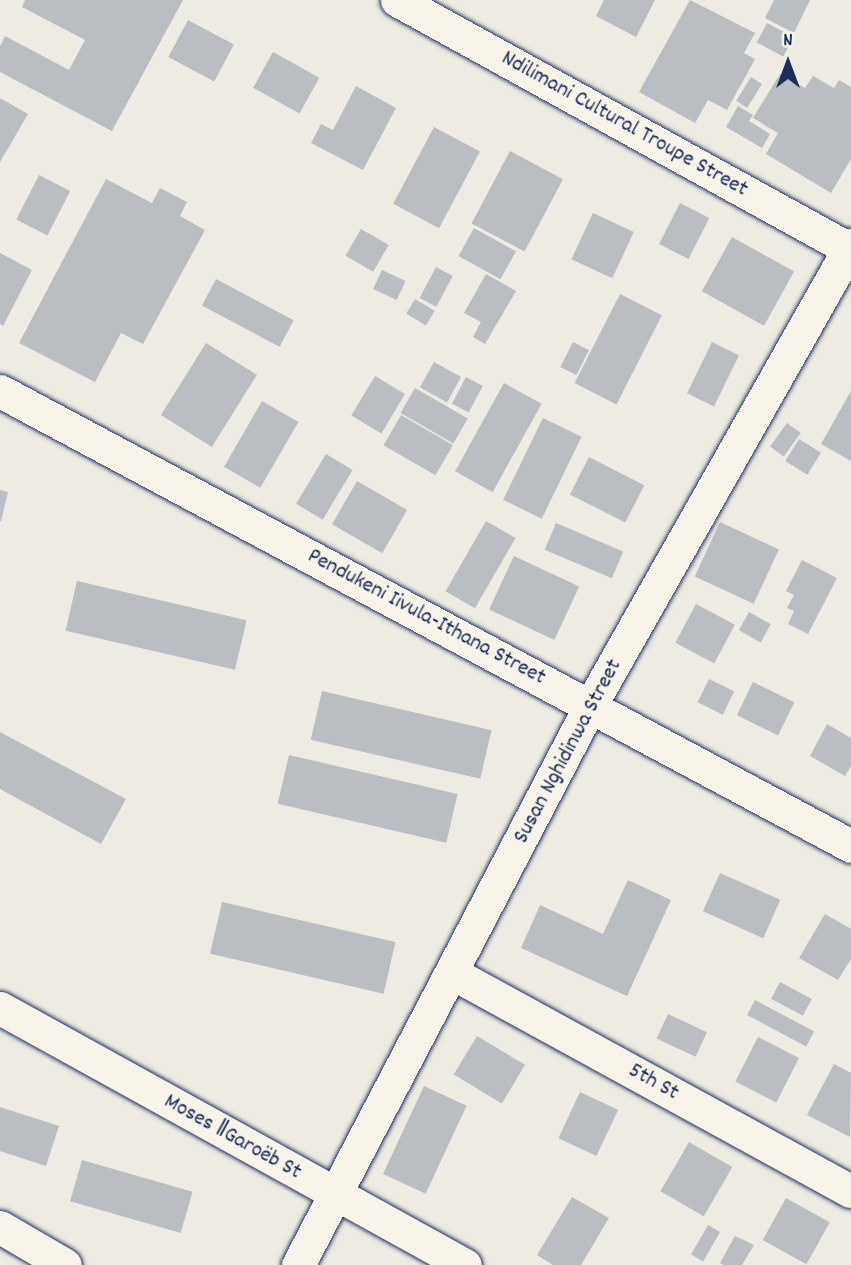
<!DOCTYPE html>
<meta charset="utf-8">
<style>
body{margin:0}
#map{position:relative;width:851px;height:1265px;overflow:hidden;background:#eeebe2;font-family:Dekko,sans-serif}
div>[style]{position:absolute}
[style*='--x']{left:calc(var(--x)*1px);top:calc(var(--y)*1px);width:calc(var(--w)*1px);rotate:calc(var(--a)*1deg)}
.building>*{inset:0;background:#babdc2;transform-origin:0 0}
.roads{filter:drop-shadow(0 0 2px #1b2f5e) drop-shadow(0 0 2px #1b2f5e)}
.minor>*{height:33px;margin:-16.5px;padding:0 16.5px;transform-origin:16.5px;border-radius:16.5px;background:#f7f3e8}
span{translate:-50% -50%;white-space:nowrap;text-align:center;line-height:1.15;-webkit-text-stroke:5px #f7f3e8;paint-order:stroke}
.street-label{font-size:23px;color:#1b2f5e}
.north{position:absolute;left:753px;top:28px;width:70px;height:70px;-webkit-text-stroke:5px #f7f3e8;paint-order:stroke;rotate:0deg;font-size:19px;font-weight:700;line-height:28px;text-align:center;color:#1b2f5e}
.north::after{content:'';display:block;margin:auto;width:24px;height:32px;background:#1b2f5e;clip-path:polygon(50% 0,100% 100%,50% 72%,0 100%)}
</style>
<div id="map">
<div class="building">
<div style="clip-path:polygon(25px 0,183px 0,112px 131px,0 72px,0 46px,5px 36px,69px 70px,85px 40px,22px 7px)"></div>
<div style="clip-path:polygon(604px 0,655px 0,636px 37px,596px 16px)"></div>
<div style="clip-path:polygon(690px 0,755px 33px,744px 53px,755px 59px,727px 110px,708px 100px,695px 123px,639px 92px)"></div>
<div style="clip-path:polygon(774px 0,810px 0,794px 33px,765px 18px)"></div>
<div style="left:188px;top:20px;width:52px;height:42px;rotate:28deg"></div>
<div style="left:767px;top:23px;width:30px;height:22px;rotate:28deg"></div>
<div style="left:273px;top:52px;width:53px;height:41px;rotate:29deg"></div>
<div style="clip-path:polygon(780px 74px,805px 88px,813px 76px,834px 88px,839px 80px,851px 87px,851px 159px,831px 193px,766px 154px,778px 133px,753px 118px)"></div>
<div style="left:751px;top:77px;width:13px;height:28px;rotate:32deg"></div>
<div style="clip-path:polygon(356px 86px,396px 108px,363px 170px,311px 143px,321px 124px,333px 130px)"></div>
<div style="clip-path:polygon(0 98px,28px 114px,0 162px)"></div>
<div style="clip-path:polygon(738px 106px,753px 115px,749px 121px,770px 134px,762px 148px,726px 127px)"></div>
<div style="left:434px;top:127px;width:52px;height:87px;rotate:28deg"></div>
<div style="left:510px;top:151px;width:60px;height:82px;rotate:28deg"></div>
<div style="left:39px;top:175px;width:35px;height:50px;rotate:27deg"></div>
<div style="clip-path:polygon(106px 179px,152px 203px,160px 188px,187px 202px,180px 216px,205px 230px,143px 344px,121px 333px,95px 382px,19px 343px)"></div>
<div style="left:680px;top:203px;width:33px;height:46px;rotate:27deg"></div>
<div style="left:593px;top:213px;width:45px;height:51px;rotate:25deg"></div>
<div style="left:474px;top:228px;width:48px;height:32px;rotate:29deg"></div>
<div style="left:361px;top:229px;width:32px;height:31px;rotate:30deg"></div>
<div style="left:732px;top:237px;width:71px;height:62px;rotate:29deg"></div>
<div style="clip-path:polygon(0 253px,32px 270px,3px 326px,0 324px)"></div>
<div style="left:436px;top:267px;width:19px;height:35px;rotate:28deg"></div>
<div style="left:382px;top:270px;width:26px;height:21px;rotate:25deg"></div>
<div style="clip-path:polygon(486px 274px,516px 291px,485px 344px,473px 337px,481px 322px,464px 313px)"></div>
<div style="left:216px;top:279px;width:88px;height:30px;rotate:28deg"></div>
<div style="left:620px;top:294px;width:47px;height:100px;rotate:27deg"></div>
<div style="left:415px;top:299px;width:23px;height:17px;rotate:31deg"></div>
<div style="left:573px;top:342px;width:18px;height:28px;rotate:27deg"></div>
<div style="left:712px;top:342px;width:30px;height:57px;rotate:26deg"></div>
<div style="left:206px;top:343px;width:60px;height:85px;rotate:32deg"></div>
<div style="left:434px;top:362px;width:31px;height:29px;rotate:29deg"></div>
<div style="left:375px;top:376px;width:35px;height:46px;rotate:31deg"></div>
<div style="left:466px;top:377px;width:19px;height:30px;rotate:28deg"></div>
<div style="left:504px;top:383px;width:43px;height:101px;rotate:29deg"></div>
<div style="left:415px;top:388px;width:61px;height:29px;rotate:30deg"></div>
<div style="clip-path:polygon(851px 391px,851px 461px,821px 444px)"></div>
<div style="left:262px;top:401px;width:42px;height:76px;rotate:30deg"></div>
<div style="left:401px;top:415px;width:60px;height:35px;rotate:30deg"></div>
<div style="left:543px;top:418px;width:43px;height:91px;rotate:26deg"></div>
<div style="left:787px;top:423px;width:17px;height:29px;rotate:36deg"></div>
<div style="left:799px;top:439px;width:26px;height:26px;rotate:32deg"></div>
<div style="left:326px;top:454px;width:31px;height:58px;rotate:31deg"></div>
<div style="left:589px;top:457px;width:62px;height:42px;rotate:27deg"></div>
<div style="left:357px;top:481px;width:58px;height:50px;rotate:30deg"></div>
<div style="clip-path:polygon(0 490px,8px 492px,1px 521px,0 521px)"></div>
<div style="left:486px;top:521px;width:34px;height:81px;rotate:30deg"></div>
<div style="left:720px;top:522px;width:65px;height:60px;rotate:25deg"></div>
<div style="left:556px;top:523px;width:73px;height:29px;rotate:23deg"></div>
<div style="left:514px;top:556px;width:72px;height:59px;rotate:25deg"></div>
<div style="clip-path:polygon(802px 560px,837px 578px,808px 634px,788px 624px,794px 611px,787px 608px,794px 595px,786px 591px)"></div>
<div style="left:77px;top:581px;width:174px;height:51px;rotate:13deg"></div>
<div style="left:696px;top:604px;width:44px;height:44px;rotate:28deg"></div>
<div style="left:749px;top:612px;width:25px;height:21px;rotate:29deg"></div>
<div style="left:709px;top:679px;width:28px;height:26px;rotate:26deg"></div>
<div style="left:753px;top:682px;width:46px;height:37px;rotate:26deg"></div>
<div style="left:322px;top:691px;width:174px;height:50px;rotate:13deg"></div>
<div style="clip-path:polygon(827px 724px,851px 738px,851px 766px,845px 776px,810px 756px)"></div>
<div style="clip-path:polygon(0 732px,126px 799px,101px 844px,0 789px)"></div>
<div style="left:289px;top:755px;width:173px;height:50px;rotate:13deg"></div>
<div style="left:720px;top:873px;width:66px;height:42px;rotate:24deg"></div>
<div style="clip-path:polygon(628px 880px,671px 900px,627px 996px,521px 948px,540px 905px,603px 934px)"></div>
<div style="left:222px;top:902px;width:178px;height:53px;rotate:13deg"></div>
<div style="clip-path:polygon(825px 914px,851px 929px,851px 959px,838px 980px,799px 958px)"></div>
<div style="left:780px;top:982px;width:36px;height:19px;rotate:28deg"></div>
<div style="left:755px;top:1000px;width:67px;height:17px;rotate:28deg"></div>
<div style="left:668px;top:1014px;width:43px;height:27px;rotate:25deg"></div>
<div style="left:477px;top:1036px;width:56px;height:45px;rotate:31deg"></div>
<div style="left:758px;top:1037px;width:46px;height:50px;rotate:27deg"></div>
<div style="clip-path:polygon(834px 1064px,851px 1073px,850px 1137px,807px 1115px)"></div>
<div style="left:424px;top:1086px;width:47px;height:97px;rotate:25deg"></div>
<div style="left:580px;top:1092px;width:42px;height:51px;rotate:25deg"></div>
<div style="clip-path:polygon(0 1107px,59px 1126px,46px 1166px,0 1151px)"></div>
<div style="left:689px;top:1142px;width:50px;height:57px;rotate:30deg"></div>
<div style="left:82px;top:1160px;width:115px;height:43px;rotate:16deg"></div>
<div style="clip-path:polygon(572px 1197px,609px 1218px,581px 1265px,553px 1265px,537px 1255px)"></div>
<div style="left:786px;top:1198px;width:50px;height:48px;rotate:29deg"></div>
<div style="left:708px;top:1225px;width:14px;height:34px;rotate:30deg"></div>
<div style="clip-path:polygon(735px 1236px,754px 1245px,742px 1265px,724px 1265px,720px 1263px)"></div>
</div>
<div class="roads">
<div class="minor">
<div style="--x:397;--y:0;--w:518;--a:28.84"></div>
<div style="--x:0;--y:391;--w:965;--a:28.13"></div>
<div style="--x:454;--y:974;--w:452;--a:28.7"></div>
<div style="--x:0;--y:1008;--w:531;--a:28.93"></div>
<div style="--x:0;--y:1227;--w:75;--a:30.3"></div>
<div style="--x:298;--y:1265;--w:631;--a:-62.42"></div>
<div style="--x:590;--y:706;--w:530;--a:-60.48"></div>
</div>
</div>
<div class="street-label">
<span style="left:624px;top:125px;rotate:29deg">Ndilimani Cultural Troupe Street</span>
<span style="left:426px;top:618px;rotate:28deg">Pendukeni Iivula-Ithana Street</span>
<span style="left:569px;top:752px;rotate:-62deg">Susan Nghidinwa Street</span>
<span style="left:653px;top:1083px;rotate:29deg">5th St</span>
<span style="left:232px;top:1138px;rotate:29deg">Moses ǁGaroëb St</span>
</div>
<div class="north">N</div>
</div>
